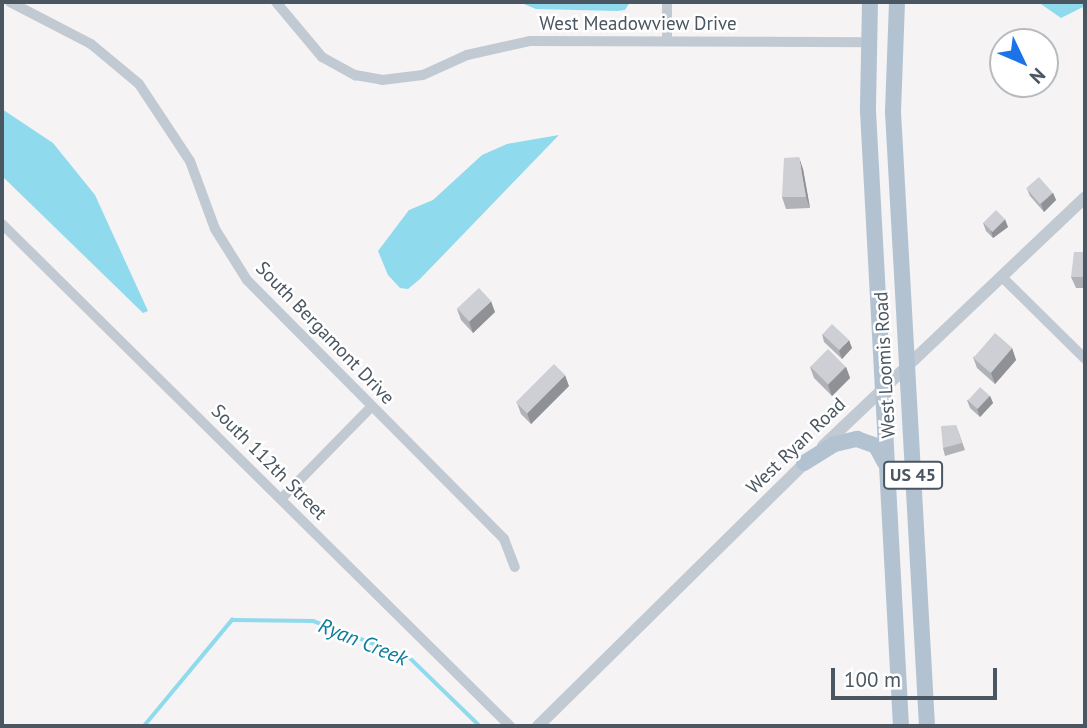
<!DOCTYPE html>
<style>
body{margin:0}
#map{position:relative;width:1087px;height:728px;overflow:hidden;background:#f5f3f3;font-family:"PT Sans",sans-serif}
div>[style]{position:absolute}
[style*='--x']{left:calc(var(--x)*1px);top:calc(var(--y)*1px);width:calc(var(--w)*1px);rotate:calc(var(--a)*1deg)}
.water>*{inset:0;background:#90daee}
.stream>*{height:3.5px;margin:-1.75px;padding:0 1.75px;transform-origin:1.75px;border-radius:1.75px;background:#90daee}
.minor>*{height:10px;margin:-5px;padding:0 5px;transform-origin:5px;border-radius:5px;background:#c1cad2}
.tertiary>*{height:12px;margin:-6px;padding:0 6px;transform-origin:6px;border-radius:6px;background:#c1cad2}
.primary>*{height:16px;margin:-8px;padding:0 8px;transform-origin:8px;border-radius:8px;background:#b3c2d1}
.wall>*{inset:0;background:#b0b2b7}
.shaded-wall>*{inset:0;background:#909195}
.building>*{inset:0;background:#cdcfd5;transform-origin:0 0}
span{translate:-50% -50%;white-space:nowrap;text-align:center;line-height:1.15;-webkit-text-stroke:5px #fff;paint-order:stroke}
.shield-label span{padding:2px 5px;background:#fff;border:2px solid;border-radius:5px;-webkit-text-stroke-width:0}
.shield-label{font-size:18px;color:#4a5661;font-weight:700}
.street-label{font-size:19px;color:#4a5661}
.water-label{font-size:21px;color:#0c7c9b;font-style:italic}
.frame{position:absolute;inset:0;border:4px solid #4a5661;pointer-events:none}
.north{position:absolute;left:989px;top:28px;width:70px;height:70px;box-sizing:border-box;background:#fff;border:2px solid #b7bbc0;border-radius:50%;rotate:134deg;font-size:19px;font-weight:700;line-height:28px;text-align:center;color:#4a5661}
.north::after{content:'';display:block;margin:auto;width:24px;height:32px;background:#1a73e8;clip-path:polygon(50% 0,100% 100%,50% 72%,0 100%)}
.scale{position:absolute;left:831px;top:668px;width:166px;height:32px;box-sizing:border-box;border:4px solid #4a5661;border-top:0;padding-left:9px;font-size:21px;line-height:24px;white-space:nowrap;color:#4a5661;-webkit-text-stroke:5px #fff;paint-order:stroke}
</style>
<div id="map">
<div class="water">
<div style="clip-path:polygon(519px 2px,630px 2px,625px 10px,617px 11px,536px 9px)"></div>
<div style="clip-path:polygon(1038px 2px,1085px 2px,1085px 6px,1061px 18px)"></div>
<div style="clip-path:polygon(2px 109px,53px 143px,95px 195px,148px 311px,143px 313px,2px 176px)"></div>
<div style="clip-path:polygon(559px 135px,420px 279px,408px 289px,400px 288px,388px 275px,378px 251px,409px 210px,433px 200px,482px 155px,507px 144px)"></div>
</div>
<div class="stream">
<div style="--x:144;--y:726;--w:138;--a:-50.3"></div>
<div style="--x:232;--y:620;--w:81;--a:0.7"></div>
<div style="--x:313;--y:621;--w:103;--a:20.6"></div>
<div style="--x:409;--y:657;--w:99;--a:44.2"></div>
</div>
<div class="minor">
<div style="--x:10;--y:2;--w:91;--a:27.4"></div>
<div style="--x:91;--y:44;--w:62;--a:39.8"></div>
<div style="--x:139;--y:84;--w:92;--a:56.5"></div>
<div style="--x:190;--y:161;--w:72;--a:69.8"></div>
<div style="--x:215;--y:229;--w:60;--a:57.9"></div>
<div style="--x:247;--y:280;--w:365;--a:45.2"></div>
<div style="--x:504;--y:539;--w:30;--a:69"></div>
<div style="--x:276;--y:2;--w:72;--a:50.1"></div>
<div style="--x:322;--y:57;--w:38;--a:29"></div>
<div style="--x:355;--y:75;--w:27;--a:10"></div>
<div style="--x:382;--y:80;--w:41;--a:-7"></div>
<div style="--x:423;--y:75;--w:48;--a:-24.4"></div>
<div style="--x:467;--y:55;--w:65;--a:-12.5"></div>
<div style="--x:530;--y:41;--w:339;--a:0.2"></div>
<div style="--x:667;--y:41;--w:39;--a:-90"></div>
<div style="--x:2;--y:224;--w:714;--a:44.66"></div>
<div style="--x:1003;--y:278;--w:115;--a:44.6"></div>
<div style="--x:282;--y:498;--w:127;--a:-45.6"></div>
</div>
<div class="tertiary">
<div style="--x:823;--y:446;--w:361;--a:-43.5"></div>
<div style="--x:538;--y:726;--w:380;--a:-44.6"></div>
</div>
<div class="primary">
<div style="--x:870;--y:2;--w:109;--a:91.1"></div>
<div style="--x:868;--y:111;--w:616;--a:86.93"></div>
<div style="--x:897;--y:2;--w:110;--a:92.1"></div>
<div style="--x:893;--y:112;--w:615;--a:86.83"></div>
<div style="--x:804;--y:463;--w:36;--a:-32"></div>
<div style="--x:835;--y:444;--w:23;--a:-13"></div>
<div style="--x:857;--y:439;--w:20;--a:20"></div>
<div style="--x:876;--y:446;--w:19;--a:62"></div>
</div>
<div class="wall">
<div style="clip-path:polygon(803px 169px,810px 208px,786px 209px,782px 197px)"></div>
<div style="clip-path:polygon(1027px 189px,1053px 193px,1056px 200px,1044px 212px,1030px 196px)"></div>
<div style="clip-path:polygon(983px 223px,1008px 227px,993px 238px,986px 231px)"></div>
<div style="clip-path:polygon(1085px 252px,1085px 288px,1076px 288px,1071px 277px)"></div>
<div style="clip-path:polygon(457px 309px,495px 312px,473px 333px,461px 320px)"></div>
<div style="clip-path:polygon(822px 334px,852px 348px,842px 359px,824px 342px)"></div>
<div style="clip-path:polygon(1012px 348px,1016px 360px,995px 384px,977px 368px,973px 357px)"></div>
<div style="clip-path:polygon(810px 367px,846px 367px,850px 378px,832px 396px,814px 378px)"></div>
<div style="clip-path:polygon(569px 386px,531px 424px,521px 414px,517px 403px)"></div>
<div style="clip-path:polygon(990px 396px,993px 403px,980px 417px,970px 408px,967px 400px)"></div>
<div style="clip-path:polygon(956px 425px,965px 450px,945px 456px,943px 448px)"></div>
</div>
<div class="shaded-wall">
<div style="clip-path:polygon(799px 157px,803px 169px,810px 208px,806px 197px)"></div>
<div style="clip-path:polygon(1053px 193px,1056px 200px,1044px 212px,1041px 204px)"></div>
<div style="clip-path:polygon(1005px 219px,1008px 227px,993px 238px,991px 231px)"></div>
<div style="clip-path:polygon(491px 301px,495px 312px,473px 333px,469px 322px)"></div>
<div style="clip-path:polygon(849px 340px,852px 348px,842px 359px,839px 351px)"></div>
<div style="clip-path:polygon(1012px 348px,1016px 360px,995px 384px,991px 373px)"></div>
<div style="clip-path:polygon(846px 367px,850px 378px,832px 396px,828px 385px)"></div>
<div style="clip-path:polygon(565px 375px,569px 386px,531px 424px,527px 413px)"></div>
<div style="clip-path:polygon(990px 396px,993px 403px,980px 417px,977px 409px)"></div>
</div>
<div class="building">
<div style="clip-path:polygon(799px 157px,806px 197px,782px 197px,784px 158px)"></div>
<div style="left:1039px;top:177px;width:21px;height:17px;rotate:49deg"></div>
<div style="left:996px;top:210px;width:13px;height:18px;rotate:45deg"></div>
<div style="clip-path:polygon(1074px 252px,1085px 252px,1085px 277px,1071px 277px)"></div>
<div style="left:479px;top:288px;width:18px;height:30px;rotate:47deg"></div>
<div style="left:832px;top:324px;width:23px;height:14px;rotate:43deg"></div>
<div style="left:995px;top:333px;width:23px;height:33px;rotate:41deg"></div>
<div style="left:828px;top:349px;width:25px;height:25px;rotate:45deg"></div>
<div style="left:554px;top:364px;width:16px;height:54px;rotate:45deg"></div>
<div style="left:980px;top:387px;width:13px;height:18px;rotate:42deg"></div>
<div style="clip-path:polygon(956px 425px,962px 443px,943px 448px,941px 426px)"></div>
</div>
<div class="shield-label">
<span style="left:913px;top:475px">US 45</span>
</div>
<div class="street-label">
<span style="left:638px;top:24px">West Meadowview Drive</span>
<span style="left:325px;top:333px;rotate:46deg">South Bergamont Drive</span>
<span style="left:885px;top:365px;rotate:-93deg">West Loomis Road</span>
<span style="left:796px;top:446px;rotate:-44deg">West Ryan Road</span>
<span style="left:269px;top:462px;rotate:45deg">South 112th Street</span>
</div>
<div class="water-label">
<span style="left:363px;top:642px;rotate:22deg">Ryan Creek</span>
</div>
<div class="frame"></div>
<div class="north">N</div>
<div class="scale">100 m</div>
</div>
